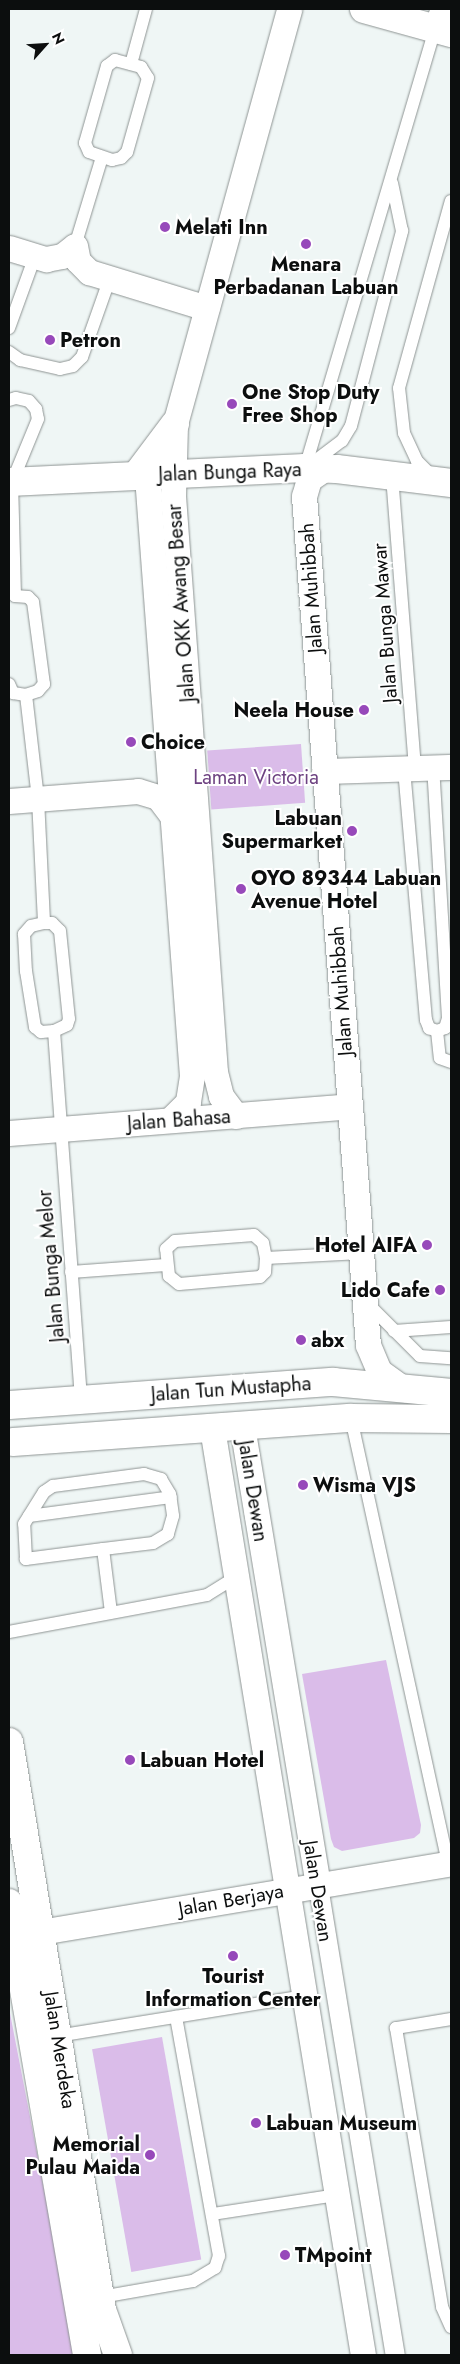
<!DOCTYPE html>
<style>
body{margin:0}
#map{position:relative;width:460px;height:2364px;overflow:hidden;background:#eff6f5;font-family:Jost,sans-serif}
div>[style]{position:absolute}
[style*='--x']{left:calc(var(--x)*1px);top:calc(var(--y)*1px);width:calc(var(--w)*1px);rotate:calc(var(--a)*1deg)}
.green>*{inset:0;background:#dabce9;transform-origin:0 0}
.roads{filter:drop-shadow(0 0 1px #8e9493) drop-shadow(0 0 1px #8e9493)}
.service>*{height:12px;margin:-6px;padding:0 6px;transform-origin:6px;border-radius:6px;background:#fff}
.pedestrian>*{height:19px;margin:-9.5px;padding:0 9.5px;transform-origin:9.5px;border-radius:9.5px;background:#fff}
.minor>*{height:25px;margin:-12.5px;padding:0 12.5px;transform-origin:12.5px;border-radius:12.5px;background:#fff}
.secondary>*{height:28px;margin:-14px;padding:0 14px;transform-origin:14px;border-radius:14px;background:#fff}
.dots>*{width:14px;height:14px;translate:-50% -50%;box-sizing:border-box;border:2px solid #fff;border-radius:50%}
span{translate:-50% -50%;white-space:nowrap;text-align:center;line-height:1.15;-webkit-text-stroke:4px #fff;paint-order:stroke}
.poi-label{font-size:20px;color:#0c0e0e;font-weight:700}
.left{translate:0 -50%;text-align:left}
.right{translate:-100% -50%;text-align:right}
.street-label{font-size:20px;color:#0c0e0e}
.park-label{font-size:20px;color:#6d4281}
.frame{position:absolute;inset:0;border:10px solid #0c0e0e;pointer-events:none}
.north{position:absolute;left:20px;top:20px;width:50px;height:50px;-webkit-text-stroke:4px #fff;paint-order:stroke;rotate:64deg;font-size:14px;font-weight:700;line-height:20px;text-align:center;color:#0c0e0e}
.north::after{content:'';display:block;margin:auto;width:18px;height:22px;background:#0c0e0e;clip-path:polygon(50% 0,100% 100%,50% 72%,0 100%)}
</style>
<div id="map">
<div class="green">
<div style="left:301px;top:744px;width:59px;height:94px;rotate:86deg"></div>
<div style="clip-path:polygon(386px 1660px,421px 1825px,420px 1833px,414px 1838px,342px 1851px,334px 1847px,331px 1839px,302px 1674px)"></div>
<div style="clip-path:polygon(9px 2008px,76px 2355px,9px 2355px)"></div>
<div style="left:162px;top:2037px;width:226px;height:71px;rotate:80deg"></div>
</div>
<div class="roads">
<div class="service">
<div style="--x:115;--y:60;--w:27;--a:15"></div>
<div style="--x:141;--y:67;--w:13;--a:58"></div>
<div style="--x:148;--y:78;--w:77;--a:105.8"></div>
<div style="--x:127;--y:152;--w:8;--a:135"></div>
<div style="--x:121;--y:158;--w:9;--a:167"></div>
<div style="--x:112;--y:160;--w:24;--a:-161"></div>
<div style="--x:89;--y:152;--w:10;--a:-114"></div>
<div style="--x:85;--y:143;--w:80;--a:-74.1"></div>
<div style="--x:107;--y:66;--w:10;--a:-37"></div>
<div style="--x:131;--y:64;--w:57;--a:-74.7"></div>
<div style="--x:75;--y:246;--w:93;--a:-73.1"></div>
<div style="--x:9;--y:328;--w:77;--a:-70.1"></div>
<div style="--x:9;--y:352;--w:14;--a:36"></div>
<div style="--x:20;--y:360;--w:41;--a:12.7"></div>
<div style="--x:60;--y:369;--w:13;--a:-13"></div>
<div style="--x:73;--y:366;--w:13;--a:-45"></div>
<div style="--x:82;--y:357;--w:84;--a:-70.5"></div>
<div style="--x:9;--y:400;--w:7;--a:-16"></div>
<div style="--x:16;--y:398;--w:13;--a:13"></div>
<div style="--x:29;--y:401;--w:11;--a:49"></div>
<div style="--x:36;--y:409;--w:10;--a:79"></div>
<div style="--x:38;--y:419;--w:68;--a:112.4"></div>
<div style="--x:12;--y:482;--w:114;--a:88.5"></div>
<div style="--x:15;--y:596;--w:13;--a:4"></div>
<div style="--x:28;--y:597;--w:7;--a:45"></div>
<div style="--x:33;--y:602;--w:83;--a:82.4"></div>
<div style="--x:44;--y:684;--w:9;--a:131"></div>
<div style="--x:38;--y:691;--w:13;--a:162"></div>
<div style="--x:26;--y:695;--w:105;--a:83.4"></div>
<div style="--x:38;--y:799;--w:124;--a:87.2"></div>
<div style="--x:44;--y:923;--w:8;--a:0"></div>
<div style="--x:52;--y:923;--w:11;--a:45"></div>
<div style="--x:60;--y:931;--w:88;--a:84.2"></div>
<div style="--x:69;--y:1019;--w:6;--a:108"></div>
<div style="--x:67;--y:1025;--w:14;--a:155"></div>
<div style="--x:54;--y:1031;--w:370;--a:85.8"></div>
<div style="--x:311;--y:464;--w:39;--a:-37"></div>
<div style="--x:342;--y:441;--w:17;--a:-59"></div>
<div style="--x:351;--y:426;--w:202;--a:-75.3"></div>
<div style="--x:402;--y:231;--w:49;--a:-101.8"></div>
<div style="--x:305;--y:468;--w:458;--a:-73.5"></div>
<div style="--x:392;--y:476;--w:293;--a:85.5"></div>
<div style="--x:433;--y:477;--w:23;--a:-135"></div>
<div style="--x:417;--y:461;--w:31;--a:-115"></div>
<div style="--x:404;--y:433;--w:45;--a:-96.3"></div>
<div style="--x:399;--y:388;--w:194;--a:-74.5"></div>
<div style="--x:9;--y:684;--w:10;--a:66"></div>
<div style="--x:13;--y:693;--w:13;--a:9"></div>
<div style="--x:404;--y:769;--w:252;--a:85"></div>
<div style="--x:426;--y:1020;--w:9;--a:69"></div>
<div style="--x:429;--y:1028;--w:9;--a:21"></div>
<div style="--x:437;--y:1031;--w:9;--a:-21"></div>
<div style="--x:445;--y:1028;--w:10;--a:-73"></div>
<div style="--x:448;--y:1018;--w:250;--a:-93.4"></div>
<div style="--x:44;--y:923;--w:13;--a:167"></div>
<div style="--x:31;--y:926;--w:11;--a:131"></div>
<div style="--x:24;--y:934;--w:37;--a:87"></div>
<div style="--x:26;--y:971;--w:57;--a:80.9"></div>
<div style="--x:35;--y:1027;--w:8;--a:40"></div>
<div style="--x:41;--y:1032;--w:13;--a:-4"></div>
<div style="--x:437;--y:1031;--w:27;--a:84"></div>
<div style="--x:440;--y:1058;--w:12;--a:20"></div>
<div style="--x:254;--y:1235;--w:12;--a:42"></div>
<div style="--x:263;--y:1243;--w:15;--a:79"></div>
<div style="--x:266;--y:1258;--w:14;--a:94"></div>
<div style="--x:265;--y:1272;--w:7;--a:135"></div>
<div style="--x:260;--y:1277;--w:81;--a:175.1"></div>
<div style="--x:179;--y:1284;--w:13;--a:-141"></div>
<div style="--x:169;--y:1276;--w:27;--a:-96"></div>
<div style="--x:166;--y:1249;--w:12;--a:-42"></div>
<div style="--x:175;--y:1241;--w:79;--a:-4.3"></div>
<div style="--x:266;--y:1258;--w:95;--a:-3"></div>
<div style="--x:71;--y:1272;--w:95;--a:-4.2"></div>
<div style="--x:366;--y:1302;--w:76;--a:45"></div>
<div style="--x:420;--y:1356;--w:31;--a:4"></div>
<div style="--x:394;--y:1331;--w:57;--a:-4"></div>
<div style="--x:351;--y:1418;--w:456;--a:77.7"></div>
<div style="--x:29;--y:1516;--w:143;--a:-7.6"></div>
<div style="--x:103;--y:1549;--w:78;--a:172.6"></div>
<div style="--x:26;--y:1559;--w:35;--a:-93"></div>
<div style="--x:24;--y:1524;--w:38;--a:-58"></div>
<div style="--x:44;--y:1492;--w:11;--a:-34"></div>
<div style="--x:53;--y:1486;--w:92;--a:-7.5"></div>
<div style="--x:144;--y:1474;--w:18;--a:16"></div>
<div style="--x:161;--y:1479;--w:17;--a:59"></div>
<div style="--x:170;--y:1494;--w:22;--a:82"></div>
<div style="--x:173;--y:1516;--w:19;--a:106"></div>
<div style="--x:168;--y:1534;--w:17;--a:149"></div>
<div style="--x:153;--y:1543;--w:50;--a:173.2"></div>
<div style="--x:103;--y:1549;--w:64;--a:82.8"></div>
<div style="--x:9;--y:1632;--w:201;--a:-10.6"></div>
<div style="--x:207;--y:1595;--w:34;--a:-32"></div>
<div style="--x:451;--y:2019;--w:56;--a:170.7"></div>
<div style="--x:396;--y:2028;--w:283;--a:80.6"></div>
<div style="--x:442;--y:2307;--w:22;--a:66"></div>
<div style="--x:57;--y:2036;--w:250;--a:-9.2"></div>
<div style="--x:213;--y:2214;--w:125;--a:-8.7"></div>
<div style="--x:101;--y:2297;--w:93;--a:-9.9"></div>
<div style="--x:193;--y:2281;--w:26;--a:-31"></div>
<div style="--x:215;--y:2268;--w:13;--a:-72"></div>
<div style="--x:219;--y:2256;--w:243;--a:-100.2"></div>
</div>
<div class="pedestrian">
<div style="--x:318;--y:1886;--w:475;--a:80.7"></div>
</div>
<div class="minor">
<div style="--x:435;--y:29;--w:22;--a:-68"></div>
<div style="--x:75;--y:246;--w:15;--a:79"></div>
<div style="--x:78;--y:261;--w:16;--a:45"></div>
<div style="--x:89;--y:272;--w:123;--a:17"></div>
<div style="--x:9;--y:248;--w:39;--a:17"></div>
<div style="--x:46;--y:259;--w:16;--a:-11"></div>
<div style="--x:62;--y:256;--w:16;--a:-38"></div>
<div style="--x:324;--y:469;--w:18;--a:146"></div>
<div style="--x:309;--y:479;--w:18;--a:106"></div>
<div style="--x:304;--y:496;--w:851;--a:85.69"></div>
<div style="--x:368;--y:1345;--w:28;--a:67"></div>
<div style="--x:379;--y:1371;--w:31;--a:36"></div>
<div style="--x:147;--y:476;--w:602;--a:85.71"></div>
<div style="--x:192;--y:1076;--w:26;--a:99"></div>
<div style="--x:188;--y:1102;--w:25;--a:135"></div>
<div style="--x:324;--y:771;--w:127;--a:-1.8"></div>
<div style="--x:9;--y:801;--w:129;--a:-4.4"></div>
<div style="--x:138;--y:791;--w:21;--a:17"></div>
<div style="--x:158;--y:797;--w:25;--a:53"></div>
<div style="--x:236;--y:1116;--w:25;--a:-127"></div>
<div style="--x:221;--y:1096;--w:25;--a:-104"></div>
<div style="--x:215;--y:1072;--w:578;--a:-94.17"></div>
<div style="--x:173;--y:496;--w:72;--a:-88.4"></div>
<div style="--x:175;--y:424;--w:430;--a:-74.6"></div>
<div style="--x:9;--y:1133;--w:342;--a:-4.5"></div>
<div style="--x:242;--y:1426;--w:466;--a:80.6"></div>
<div style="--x:212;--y:1428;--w:939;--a:80.75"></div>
<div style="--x:40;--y:1932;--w:417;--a:-9.5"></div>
</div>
<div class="secondary">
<div style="--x:364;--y:9;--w:90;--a:15.4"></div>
<div style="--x:136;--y:476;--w:65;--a:-53.1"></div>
<div style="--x:9;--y:482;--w:296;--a:-2.7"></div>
<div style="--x:305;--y:468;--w:32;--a:2"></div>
<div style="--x:337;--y:469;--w:115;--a:7"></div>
<div style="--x:10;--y:1405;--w:324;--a:-4.1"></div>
<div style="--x:333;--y:1382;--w:119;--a:5.3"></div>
<div style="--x:13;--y:1442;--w:339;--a:-4.1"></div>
<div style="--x:351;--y:1418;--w:100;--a:0.6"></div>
<div style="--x:9;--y:1742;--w:576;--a:80.7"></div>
<div style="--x:102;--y:2310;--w:48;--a:70.4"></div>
<div style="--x:9;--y:1903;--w:459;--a:80.2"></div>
</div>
</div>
<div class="dots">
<div style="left:165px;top:227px;background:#9749ba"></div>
<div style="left:306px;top:244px;background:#9749ba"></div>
<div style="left:50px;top:340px;background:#9749ba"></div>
<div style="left:232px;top:404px;background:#9749ba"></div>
<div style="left:364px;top:710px;background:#9749ba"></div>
<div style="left:131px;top:742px;background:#9749ba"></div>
<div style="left:352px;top:831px;background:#9749ba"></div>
<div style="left:241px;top:889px;background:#9749ba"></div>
<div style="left:427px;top:1245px;background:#9749ba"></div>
<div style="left:440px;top:1290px;background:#9749ba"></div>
<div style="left:301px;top:1340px;background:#9749ba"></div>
<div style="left:303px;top:1485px;background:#9749ba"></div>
<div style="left:130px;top:1760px;background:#9749ba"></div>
<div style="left:233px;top:1956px;background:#9749ba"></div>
<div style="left:256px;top:2123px;background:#9749ba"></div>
<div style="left:150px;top:2155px;background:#9749ba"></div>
<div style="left:285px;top:2255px;background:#9749ba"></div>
</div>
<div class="poi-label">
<span class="left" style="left:175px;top:227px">Melati Inn</span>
<span style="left:306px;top:276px">Menara<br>Perbadanan Labuan</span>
<span class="left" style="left:60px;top:340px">Petron</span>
<span class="left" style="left:242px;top:404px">One Stop Duty<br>Free Shop</span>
<span class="right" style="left:354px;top:710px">Neela House</span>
<span class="left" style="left:141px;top:742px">Choice</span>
<span class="right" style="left:342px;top:830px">Labuan<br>Supermarket</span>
<span class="left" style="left:251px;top:890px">OYO 89344 Labuan<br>Avenue Hotel</span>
<span class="right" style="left:417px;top:1245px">Hotel AIFA</span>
<span class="right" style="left:430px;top:1290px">Lido Cafe</span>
<span class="left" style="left:311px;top:1340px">abx</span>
<span class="left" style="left:313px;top:1485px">Wisma VJS</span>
<span class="left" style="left:140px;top:1760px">Labuan Hotel</span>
<span style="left:233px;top:1988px">Tourist<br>Information Center</span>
<span class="left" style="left:266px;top:2123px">Labuan Museum</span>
<span class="right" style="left:140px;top:2156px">Memorial<br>Pulau Maida</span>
<span class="left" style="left:295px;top:2255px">TMpoint</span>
</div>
<div class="street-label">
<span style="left:230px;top:472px;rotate:-2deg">Jalan Bunga Raya</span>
<span style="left:311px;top:588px;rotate:-94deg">Jalan Muhibbah</span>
<span style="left:181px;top:603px;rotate:-94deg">Jalan OKK Awang Besar</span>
<span style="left:385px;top:623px;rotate:-94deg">Jalan Bunga Mawar</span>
<span style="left:341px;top:991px;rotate:-94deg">Jalan Muhibbah</span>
<span style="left:179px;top:1120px;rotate:-4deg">Jalan Bahasa</span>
<span style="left:51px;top:1266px;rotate:-95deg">Jalan Bunga Melor</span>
<span style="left:231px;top:1389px;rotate:-4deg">Jalan Tun Mustapha</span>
<span style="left:253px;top:1491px;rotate:81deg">Jalan Dewan</span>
<span style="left:318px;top:1891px;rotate:81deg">Jalan Dewan</span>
<span style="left:231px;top:1900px;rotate:-10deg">Jalan Berjaya</span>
<span style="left:60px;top:2050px;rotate:81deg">Jalan Merdeka</span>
</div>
<div class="park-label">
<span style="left:256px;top:777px">Laman Victoria</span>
</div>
<div class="frame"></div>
<div class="north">N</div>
</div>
